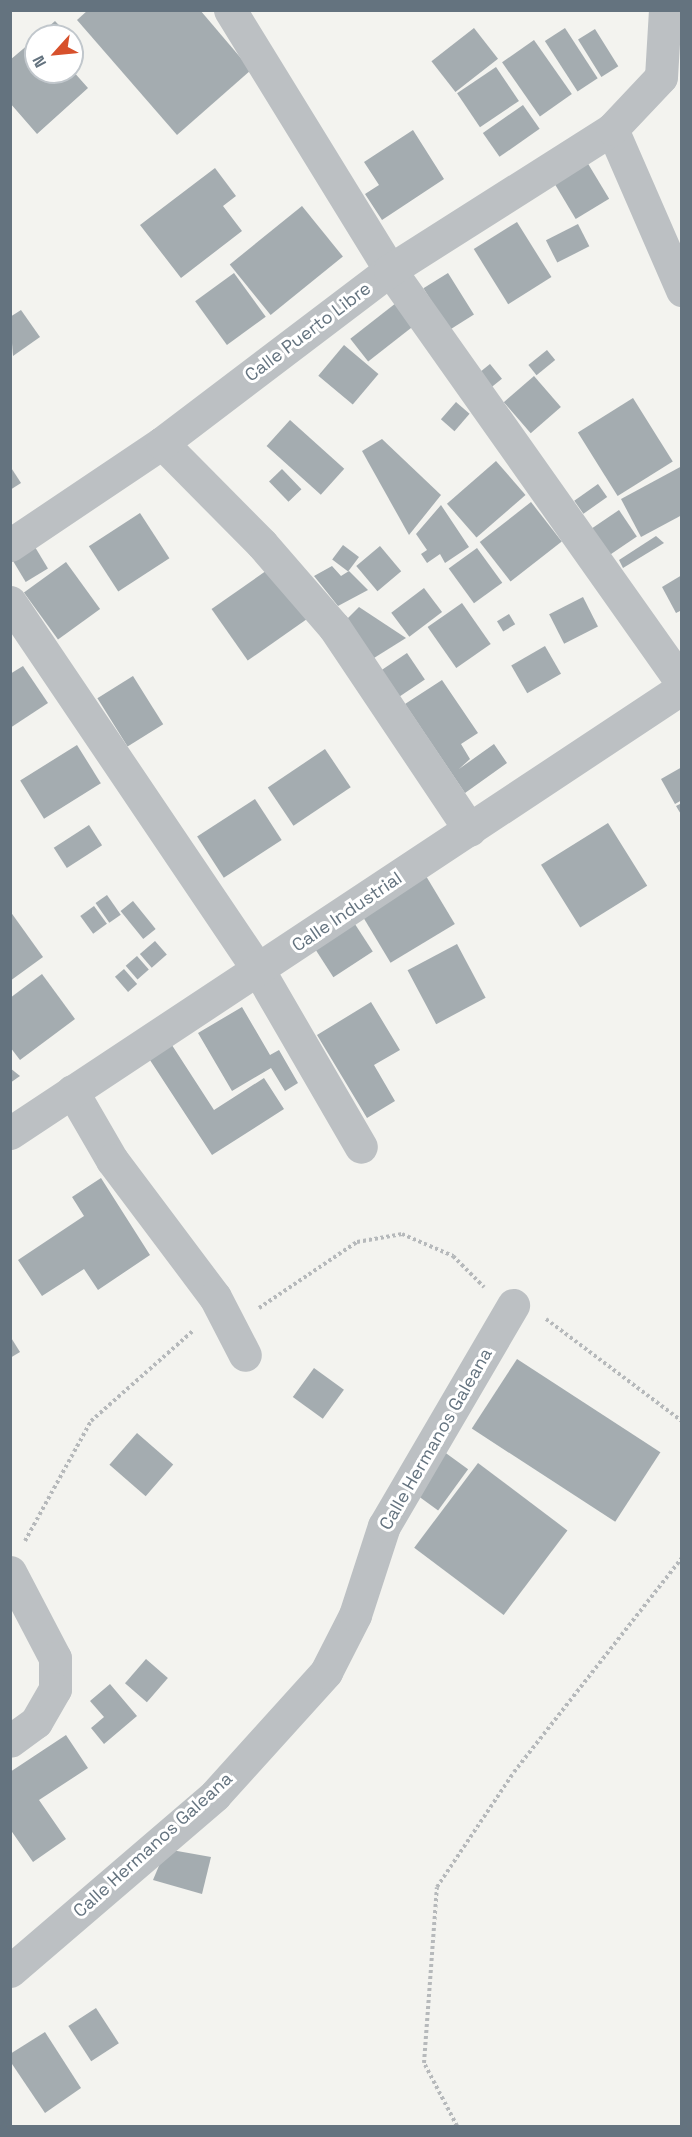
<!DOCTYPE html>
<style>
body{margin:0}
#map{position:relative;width:692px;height:2137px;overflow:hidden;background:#f3f3ef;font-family:"Space Grotesk",sans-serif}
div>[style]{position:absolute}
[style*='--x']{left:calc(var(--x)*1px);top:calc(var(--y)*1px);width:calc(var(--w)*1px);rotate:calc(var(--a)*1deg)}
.building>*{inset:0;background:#a4acb0;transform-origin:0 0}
.path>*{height:4px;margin-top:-2px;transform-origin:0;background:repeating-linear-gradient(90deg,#b6b9bb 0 3px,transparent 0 6px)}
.minor>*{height:33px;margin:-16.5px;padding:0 16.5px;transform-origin:16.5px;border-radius:16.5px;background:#bcc0c3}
span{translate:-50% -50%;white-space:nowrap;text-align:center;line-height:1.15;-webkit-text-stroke:6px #fff;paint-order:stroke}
.street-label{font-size:18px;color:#64737f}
.frame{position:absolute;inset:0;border:12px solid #64737f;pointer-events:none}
.north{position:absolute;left:24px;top:24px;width:60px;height:60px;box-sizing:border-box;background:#fff;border:2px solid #c1c7cc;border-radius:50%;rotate:243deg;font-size:16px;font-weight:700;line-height:24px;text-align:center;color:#64737f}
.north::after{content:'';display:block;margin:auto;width:21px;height:27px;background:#d7512c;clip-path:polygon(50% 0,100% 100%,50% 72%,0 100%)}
</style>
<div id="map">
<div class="building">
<div style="clip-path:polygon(88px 10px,200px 10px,251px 70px,177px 135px,77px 20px)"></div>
<div style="clip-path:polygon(55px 21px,69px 36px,38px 36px)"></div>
<div style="left:474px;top:28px;width:39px;height:54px;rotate:52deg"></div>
<div style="left:565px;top:28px;width:60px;height:24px;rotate:57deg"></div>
<div style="left:595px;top:29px;width:44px;height:20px;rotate:58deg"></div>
<div style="clip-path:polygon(36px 38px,36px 72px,72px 70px,88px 88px,37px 134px,10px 103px,10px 60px)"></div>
<div style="clip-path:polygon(72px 40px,81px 51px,72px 59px)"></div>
<div style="left:534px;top:40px;width:66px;height:39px;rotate:55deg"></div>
<div style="left:496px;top:67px;width:41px;height:47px;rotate:56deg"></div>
<div style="left:523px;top:105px;width:29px;height:49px;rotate:55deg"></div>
<div style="clip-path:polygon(413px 130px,444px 179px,382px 220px,365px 194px,379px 185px,364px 162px)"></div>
<div style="left:587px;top:162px;width:43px;height:39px;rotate:59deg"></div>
<div style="clip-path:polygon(215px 168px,236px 196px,223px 206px,242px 231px,181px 278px,140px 225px)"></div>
<div style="left:302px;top:206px;width:65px;height:93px;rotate:51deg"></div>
<div style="left:517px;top:222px;width:65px;height:51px;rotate:58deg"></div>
<div style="left:578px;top:224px;width:25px;height:36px;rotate:63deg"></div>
<div style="left:234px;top:273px;width:54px;height:48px;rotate:54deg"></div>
<div style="left:448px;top:273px;width:49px;height:29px;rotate:58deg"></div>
<div style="left:396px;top:303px;width:29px;height:58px;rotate:52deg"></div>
<div style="clip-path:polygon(21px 310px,40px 337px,13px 356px,10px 317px)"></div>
<div style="left:344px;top:345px;width:45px;height:40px;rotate:40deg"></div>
<div style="left:547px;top:350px;width:13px;height:24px;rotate:51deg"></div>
<div style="left:490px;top:364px;width:19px;height:18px;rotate:51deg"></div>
<div style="left:534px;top:376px;width:41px;height:40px;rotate:49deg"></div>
<div style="left:633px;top:398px;width:75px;height:65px;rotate:58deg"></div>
<div style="left:456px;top:402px;width:18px;height:23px;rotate:41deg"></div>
<div style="left:290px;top:420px;width:73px;height:35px;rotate:42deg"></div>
<div style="clip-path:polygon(382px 439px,441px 495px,409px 535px,362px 451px)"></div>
<div style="left:496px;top:461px;width:45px;height:65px;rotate:49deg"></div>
<div style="clip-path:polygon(10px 466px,21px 483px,10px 490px)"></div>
<div style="clip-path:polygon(682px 466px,682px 515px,641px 537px,621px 499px)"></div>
<div style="left:282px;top:469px;width:28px;height:18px;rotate:46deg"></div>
<div style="left:598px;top:484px;width:16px;height:29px;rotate:55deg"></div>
<div style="left:531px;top:502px;width:50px;height:65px;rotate:52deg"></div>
<div style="clip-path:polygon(441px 505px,469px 547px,445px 563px,440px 554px,427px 563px,421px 554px,427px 550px,416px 534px)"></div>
<div style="left:619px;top:510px;width:32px;height:36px;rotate:56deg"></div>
<div style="left:140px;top:513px;width:54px;height:61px;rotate:57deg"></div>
<div style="clip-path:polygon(656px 536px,664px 543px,623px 568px,619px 560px)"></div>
<div style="left:32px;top:542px;width:31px;height:26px;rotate:59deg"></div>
<div style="left:343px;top:545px;width:20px;height:18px;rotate:37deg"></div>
<div style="left:380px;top:546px;width:33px;height:31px;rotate:50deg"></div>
<div style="left:477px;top:548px;width:43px;height:35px;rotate:54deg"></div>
<div style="left:66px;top:562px;width:58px;height:52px;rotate:54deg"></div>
<div style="left:273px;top:566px;width:63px;height:75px;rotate:55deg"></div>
<div style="clip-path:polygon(332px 566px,341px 576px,349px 571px,368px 590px,338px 606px,314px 576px)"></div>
<div style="clip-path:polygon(682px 575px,682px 610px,676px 613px,662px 587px)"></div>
<div style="left:424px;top:588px;width:30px;height:41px;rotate:53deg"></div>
<div style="left:583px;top:597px;width:33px;height:38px;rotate:63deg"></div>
<div style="left:462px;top:603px;width:50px;height:42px;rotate:55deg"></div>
<div style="clip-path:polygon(359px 607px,406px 638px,374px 658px,346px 620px)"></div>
<div style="left:509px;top:614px;width:12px;height:14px;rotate:59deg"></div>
<div style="left:545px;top:646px;width:32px;height:39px;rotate:60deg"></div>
<div style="left:407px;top:653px;width:32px;height:31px;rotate:56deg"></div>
<div style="clip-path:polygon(23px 666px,48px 703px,10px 728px,10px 674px)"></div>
<div style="left:133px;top:676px;width:57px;height:42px;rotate:58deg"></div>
<div style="clip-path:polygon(442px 680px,478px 733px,461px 744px,470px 759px,459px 769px,494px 744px,507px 763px,465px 793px,405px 704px)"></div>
<div style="left:77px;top:745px;width:45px;height:67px;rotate:58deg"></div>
<div style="left:325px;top:749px;width:46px;height:69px;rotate:56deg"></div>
<div style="clip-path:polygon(682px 767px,682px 800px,675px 804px,661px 779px)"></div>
<div style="left:255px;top:799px;width:49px;height:69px;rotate:57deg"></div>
<div style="clip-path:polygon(682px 803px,682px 816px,676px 806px)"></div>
<div style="left:608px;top:823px;width:74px;height:79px;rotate:58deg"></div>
<div style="left:89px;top:825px;width:24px;height:42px;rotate:57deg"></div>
<div style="left:426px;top:876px;width:56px;height:75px;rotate:59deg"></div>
<div style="left:107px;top:895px;width:24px;height:14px;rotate:55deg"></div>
<div style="left:133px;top:901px;width:36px;height:16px;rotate:51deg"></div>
<div style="left:94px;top:906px;width:22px;height:17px;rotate:54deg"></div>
<div style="clip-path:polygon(10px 911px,43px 957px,10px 981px)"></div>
<div style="left:351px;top:918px;width:40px;height:47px;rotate:57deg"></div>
<div style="left:155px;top:941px;width:18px;height:20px;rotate:49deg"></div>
<div style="left:457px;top:944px;width:61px;height:56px;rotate:62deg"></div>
<div style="left:137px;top:956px;width:18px;height:15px;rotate:49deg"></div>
<div style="left:124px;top:969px;width:20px;height:12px;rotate:49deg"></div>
<div style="clip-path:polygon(42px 974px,75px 1019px,20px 1060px,10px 1047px,10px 998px)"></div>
<div style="clip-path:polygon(371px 1002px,400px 1050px,374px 1065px,395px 1101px,367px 1118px,317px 1035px)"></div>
<div style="clip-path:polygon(242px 1007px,270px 1055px,279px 1050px,298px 1083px,285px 1091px,271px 1068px,232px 1091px,198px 1033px)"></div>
<div style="clip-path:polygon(168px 1039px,214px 1110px,264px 1078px,284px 1109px,212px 1155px,146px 1054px)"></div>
<div style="clip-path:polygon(10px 1068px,20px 1076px,10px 1083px)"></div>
<div style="clip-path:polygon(101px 1178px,150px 1255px,98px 1290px,84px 1269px,42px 1296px,18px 1260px,84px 1216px,72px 1197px)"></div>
<div style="clip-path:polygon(10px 1336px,20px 1352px,10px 1358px)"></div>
<div style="left:517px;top:1359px;width:171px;height:83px;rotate:33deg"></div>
<div style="left:314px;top:1368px;width:37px;height:36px;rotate:36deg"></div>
<div style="left:137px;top:1433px;width:48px;height:42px;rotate:41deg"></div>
<div style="left:443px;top:1451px;width:31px;height:51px;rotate:36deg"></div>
<div style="left:478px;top:1463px;width:112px;height:106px;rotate:37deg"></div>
<div style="left:146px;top:1659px;width:29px;height:32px;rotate:41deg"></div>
<div style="clip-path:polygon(110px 1684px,137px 1716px,104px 1744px,91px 1728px,104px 1717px,90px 1701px)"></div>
<div style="clip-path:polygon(66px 1735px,88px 1768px,39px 1800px,66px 1839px,33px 1862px,10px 1829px,10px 1772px)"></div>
<div style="clip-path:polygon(166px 1849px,211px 1857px,202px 1894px,153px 1880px)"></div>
<div style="left:96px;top:2008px;width:42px;height:33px;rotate:57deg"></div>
<div style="clip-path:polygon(45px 2032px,81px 2088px,45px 2113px,10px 2061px,10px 2054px)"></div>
</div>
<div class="path">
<div style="--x:259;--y:1308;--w:118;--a:-34"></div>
<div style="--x:357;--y:1242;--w:46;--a:-10.1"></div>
<div style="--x:402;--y:1234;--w:56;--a:23.3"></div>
<div style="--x:453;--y:1256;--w:44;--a:45"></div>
<div style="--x:546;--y:1319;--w:170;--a:36.9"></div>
<div style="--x:25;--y:1541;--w:137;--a:-61.2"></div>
<div style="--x:91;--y:1421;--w:137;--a:-41.5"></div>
<div style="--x:457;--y:2126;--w:71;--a:-117.6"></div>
<div style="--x:424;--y:2063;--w:176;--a:-85.8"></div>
<div style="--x:437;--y:1887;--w:138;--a:-56.2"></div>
<div style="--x:514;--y:1772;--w:272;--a:-51.9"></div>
</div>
<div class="minor">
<div style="--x:230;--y:10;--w:305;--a:58.4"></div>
<div style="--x:390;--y:270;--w:506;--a:54.74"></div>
<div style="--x:612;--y:129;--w:176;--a:66.5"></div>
<div style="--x:162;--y:443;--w:142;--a:45.3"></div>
<div style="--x:262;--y:544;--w:110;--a:49.1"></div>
<div style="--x:334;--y:627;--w:244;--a:56.2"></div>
<div style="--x:10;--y:545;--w:183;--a:-33.9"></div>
<div style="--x:162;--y:443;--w:286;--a:-37.2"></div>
<div style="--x:390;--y:270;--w:263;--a:-32.4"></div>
<div style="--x:612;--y:129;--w:71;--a:-46.7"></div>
<div style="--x:661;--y:77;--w:67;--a:-86.6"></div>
<div style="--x:10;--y:602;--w:445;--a:56"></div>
<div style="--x:259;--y:971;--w:203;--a:59.9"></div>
<div style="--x:72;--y:1091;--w:80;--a:59.9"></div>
<div style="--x:112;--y:1160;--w:171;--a:53.1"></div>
<div style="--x:215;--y:1297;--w:65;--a:62.7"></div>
<div style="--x:10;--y:1133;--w:806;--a:-33.51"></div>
<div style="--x:10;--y:1572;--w:97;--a:62.4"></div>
<div style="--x:55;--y:1658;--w:31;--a:90"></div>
<div style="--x:55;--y:1689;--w:38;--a:120"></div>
<div style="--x:36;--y:1722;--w:32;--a:144"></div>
<div style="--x:10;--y:1971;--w:270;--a:-40.6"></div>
<div style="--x:215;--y:1795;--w:166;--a:-47.9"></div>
<div style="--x:326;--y:1672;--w:64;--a:-63"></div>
<div style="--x:355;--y:1615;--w:94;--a:-72"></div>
<div style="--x:384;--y:1526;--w:256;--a:-59.7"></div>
</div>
<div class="street-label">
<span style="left:308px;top:332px;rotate:-37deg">Calle Puerto Libre</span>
<span style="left:347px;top:912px;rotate:-34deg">Calle Industrial</span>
<span style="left:436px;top:1439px;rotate:-60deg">Calle Hermanos Galeana</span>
<span style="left:153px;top:1845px;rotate:-42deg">Calle Hermanos Galeana</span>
</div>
<div class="frame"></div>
<div class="north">N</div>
</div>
